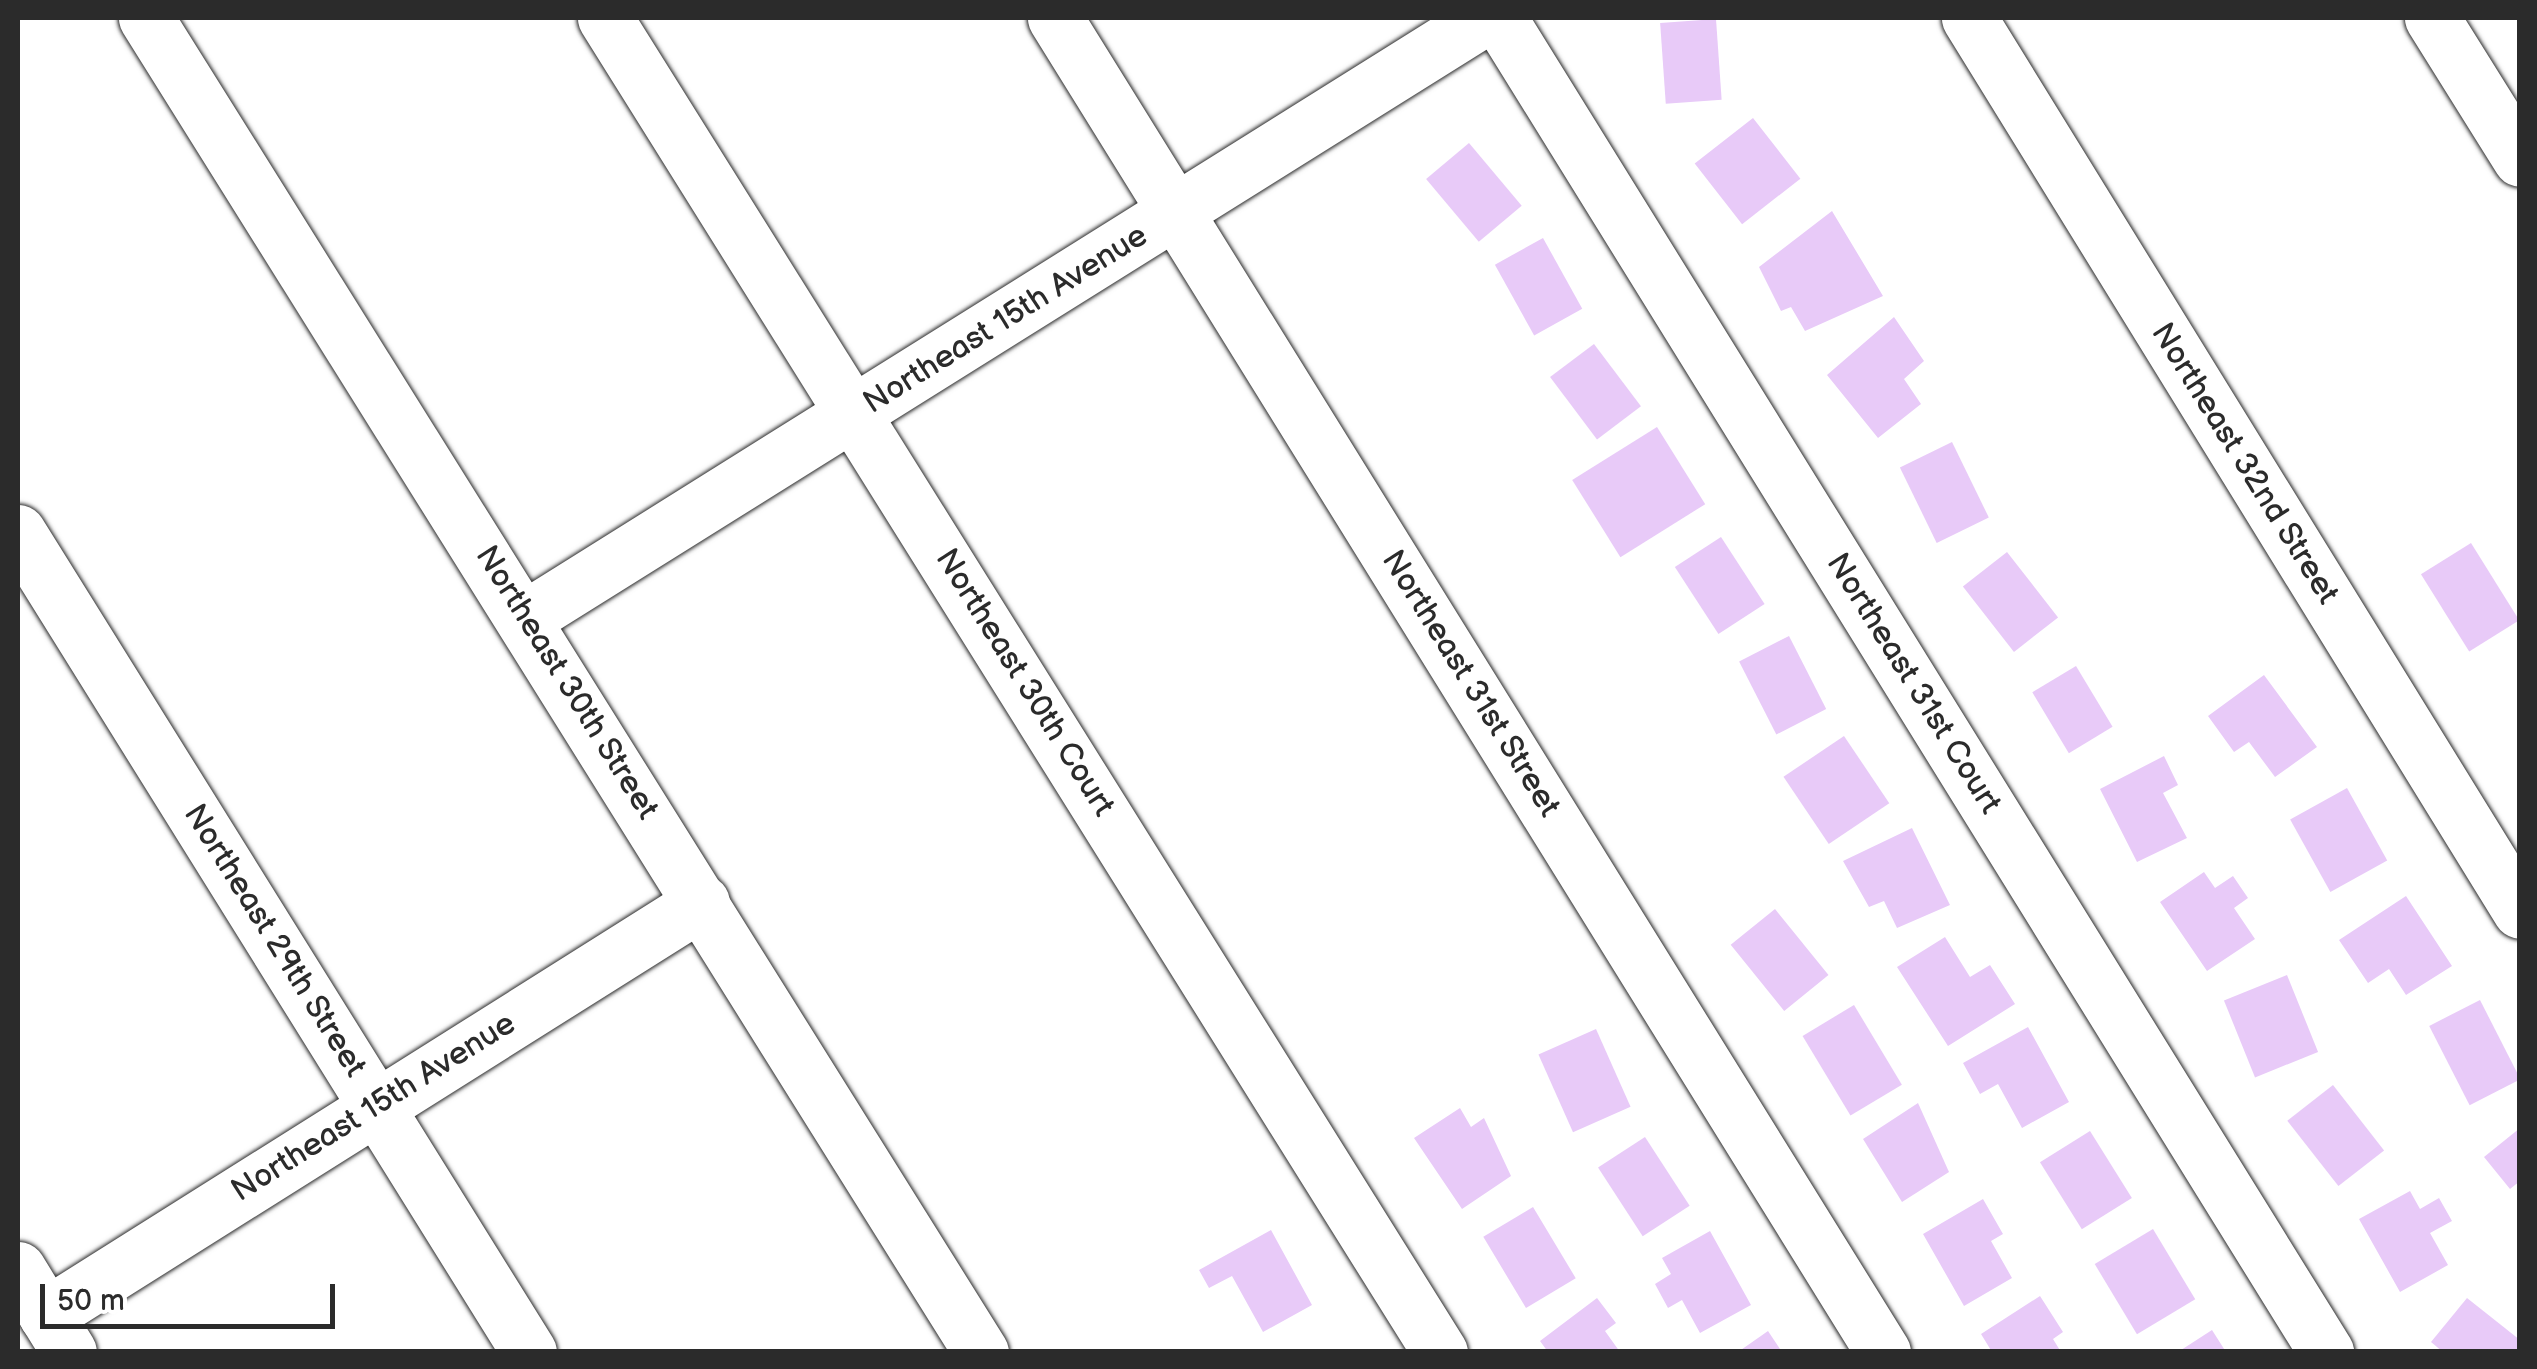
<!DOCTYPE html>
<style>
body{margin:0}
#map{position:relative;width:2537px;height:1369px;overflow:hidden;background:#fff;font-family:"Balsamiq Sans",sans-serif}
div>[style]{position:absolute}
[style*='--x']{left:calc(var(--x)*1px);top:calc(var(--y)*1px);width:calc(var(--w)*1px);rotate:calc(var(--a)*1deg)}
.building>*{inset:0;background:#e8caf8;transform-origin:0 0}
.roads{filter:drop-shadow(0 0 2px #2b2b2b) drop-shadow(0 0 2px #2b2b2b)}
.minor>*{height:55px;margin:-27.5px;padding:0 27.5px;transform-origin:27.5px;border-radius:27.5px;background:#fff}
span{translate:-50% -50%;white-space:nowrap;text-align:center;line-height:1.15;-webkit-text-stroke:10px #fff;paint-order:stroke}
.street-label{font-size:32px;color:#2b2b2b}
.frame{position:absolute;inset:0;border:20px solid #2b2b2b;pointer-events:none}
.scale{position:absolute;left:40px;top:1284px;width:295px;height:45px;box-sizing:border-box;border:5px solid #2b2b2b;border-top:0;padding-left:12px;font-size:30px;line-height:35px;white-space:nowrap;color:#2b2b2b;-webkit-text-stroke:8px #fff;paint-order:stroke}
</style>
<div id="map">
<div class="building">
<div style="left:1716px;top:19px;width:81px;height:56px;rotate:86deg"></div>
<div style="left:1753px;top:118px;width:77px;height:74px;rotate:52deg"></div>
<div style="left:1469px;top:143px;width:82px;height:56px;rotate:50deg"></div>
<div style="clip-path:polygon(1832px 211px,1883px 296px,1805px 331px,1791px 307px,1781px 311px,1759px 267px)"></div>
<div style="left:1543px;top:238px;width:81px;height:55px;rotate:61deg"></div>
<div style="clip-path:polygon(1894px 317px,1924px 361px,1904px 379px,1921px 404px,1878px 438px,1827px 375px)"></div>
<div style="left:1594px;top:344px;width:78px;height:55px;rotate:53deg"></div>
<div style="left:1657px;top:427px;width:91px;height:100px;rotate:58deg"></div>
<div style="left:1952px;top:442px;width:84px;height:58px;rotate:64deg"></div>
<div style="left:1721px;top:537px;width:80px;height:55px;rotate:57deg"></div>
<div style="left:2471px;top:543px;width:91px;height:59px;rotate:58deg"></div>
<div style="left:2007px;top:552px;width:83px;height:56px;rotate:52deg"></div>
<div style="left:1789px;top:636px;width:82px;height:56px;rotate:63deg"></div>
<div style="left:2076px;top:666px;width:71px;height:51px;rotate:59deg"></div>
<div style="clip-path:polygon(2264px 675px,2317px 747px,2275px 777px,2249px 742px,2234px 752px,2208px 716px)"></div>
<div style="left:1844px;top:736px;width:81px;height:73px;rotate:56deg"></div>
<div style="clip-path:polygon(2164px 756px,2178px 785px,2163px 793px,2187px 838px,2137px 862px,2100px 789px)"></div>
<div style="left:2347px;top:788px;width:83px;height:65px;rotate:61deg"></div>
<div style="clip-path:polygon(1912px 828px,1950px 905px,1897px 928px,1884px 901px,1869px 907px,1843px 861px)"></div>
<div style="clip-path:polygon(2204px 872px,2215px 888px,2233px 876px,2248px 898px,2234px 908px,2255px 939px,2207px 971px,2160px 902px)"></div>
<div style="clip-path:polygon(2406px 896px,2452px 966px,2406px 995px,2389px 969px,2368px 983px,2339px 940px)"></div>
<div style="left:1775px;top:909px;width:85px;height:57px;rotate:51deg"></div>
<div style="clip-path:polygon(1945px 937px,1970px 977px,1990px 965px,2015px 1004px,1948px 1046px,1897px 967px)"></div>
<div style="left:2287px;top:975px;width:83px;height:68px;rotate:68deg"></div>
<div style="left:2480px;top:1000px;width:89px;height:57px;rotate:63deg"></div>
<div style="left:1854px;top:1005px;width:93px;height:60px;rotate:59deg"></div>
<div style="clip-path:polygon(2028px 1027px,2069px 1102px,2022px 1128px,1998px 1084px,1980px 1094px,1963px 1063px)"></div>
<div style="left:1596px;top:1029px;width:85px;height:63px;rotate:66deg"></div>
<div style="left:2333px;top:1085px;width:83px;height:58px;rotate:52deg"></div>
<div style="clip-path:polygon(1918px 1103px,1949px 1172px,1902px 1202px,1863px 1139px)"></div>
<div style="clip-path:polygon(1460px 1108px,1471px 1127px,1484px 1118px,1511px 1176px,1462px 1209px,1414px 1138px)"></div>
<div style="clip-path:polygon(2520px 1128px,2520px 1181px,2510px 1189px,2484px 1157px)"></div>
<div style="left:2090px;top:1131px;width:79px;height:59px;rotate:58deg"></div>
<div style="left:1645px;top:1137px;width:82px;height:56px;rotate:57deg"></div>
<div style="clip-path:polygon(2410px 1191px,2420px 1209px,2439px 1198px,2452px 1221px,2430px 1233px,2448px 1265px,2400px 1292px,2359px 1219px)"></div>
<div style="clip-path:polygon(1983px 1199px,2003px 1234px,1991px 1241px,2012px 1278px,1964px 1306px,1923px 1234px)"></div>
<div style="left:1533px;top:1207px;width:83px;height:58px;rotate:59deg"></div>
<div style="left:2153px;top:1229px;width:82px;height:68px;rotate:59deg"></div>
<div style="clip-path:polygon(1271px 1230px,1312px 1305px,1263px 1332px,1232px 1276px,1209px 1288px,1199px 1270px)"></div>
<div style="clip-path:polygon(1710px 1231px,1751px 1305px,1700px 1333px,1682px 1300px,1668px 1308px,1655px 1284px,1671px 1274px,1662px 1258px)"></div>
<div style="clip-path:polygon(2040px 1296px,2063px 1332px,2053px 1339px,2061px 1352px,1992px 1352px,1981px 1334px)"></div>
<div style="clip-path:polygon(1597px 1298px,1616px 1323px,1605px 1331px,1620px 1352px,1548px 1352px,1540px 1341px)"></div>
<div style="clip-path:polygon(2467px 1298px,2520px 1340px,2520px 1352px,2443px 1352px,2431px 1342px)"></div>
<div style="clip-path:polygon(2212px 1330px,2226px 1352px,2178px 1352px)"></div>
<div style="clip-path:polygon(1768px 1331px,1782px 1352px,1738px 1352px)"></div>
</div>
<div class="roads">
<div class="minor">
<div style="--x:146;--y:18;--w:1574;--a:57.96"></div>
<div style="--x:605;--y:18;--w:1574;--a:57.96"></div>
<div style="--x:1055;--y:18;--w:1570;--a:58.17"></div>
<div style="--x:1499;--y:18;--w:1570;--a:58.2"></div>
<div style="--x:1969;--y:18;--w:1049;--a:58.32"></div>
<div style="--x:2432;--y:18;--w:166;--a:58"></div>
<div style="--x:18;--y:532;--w:966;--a:58.07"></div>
<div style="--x:525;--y:618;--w:1131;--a:-32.03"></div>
<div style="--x:18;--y:1269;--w:97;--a:58.4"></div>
<div style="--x:46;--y:1315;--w:775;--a:-32.19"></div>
</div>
</div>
<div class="street-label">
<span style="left:1006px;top:320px;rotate:-32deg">Northeast 15th Avenue</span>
<span style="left:2244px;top:464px;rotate:58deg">Northeast 32nd Street</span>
<span style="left:566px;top:683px;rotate:58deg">Northeast 30th Street</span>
<span style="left:1024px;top:683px;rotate:58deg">Northeast 30th Court</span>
<span style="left:1470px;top:684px;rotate:58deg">Northeast 31st Street</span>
<span style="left:1913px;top:684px;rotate:58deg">Northeast 31st Court</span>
<span style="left:274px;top:941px;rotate:58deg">Northeast 29th Street</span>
<span style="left:374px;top:1108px;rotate:-32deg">Northeast 15th Avenue</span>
</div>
<div class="frame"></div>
<div class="scale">50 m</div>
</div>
